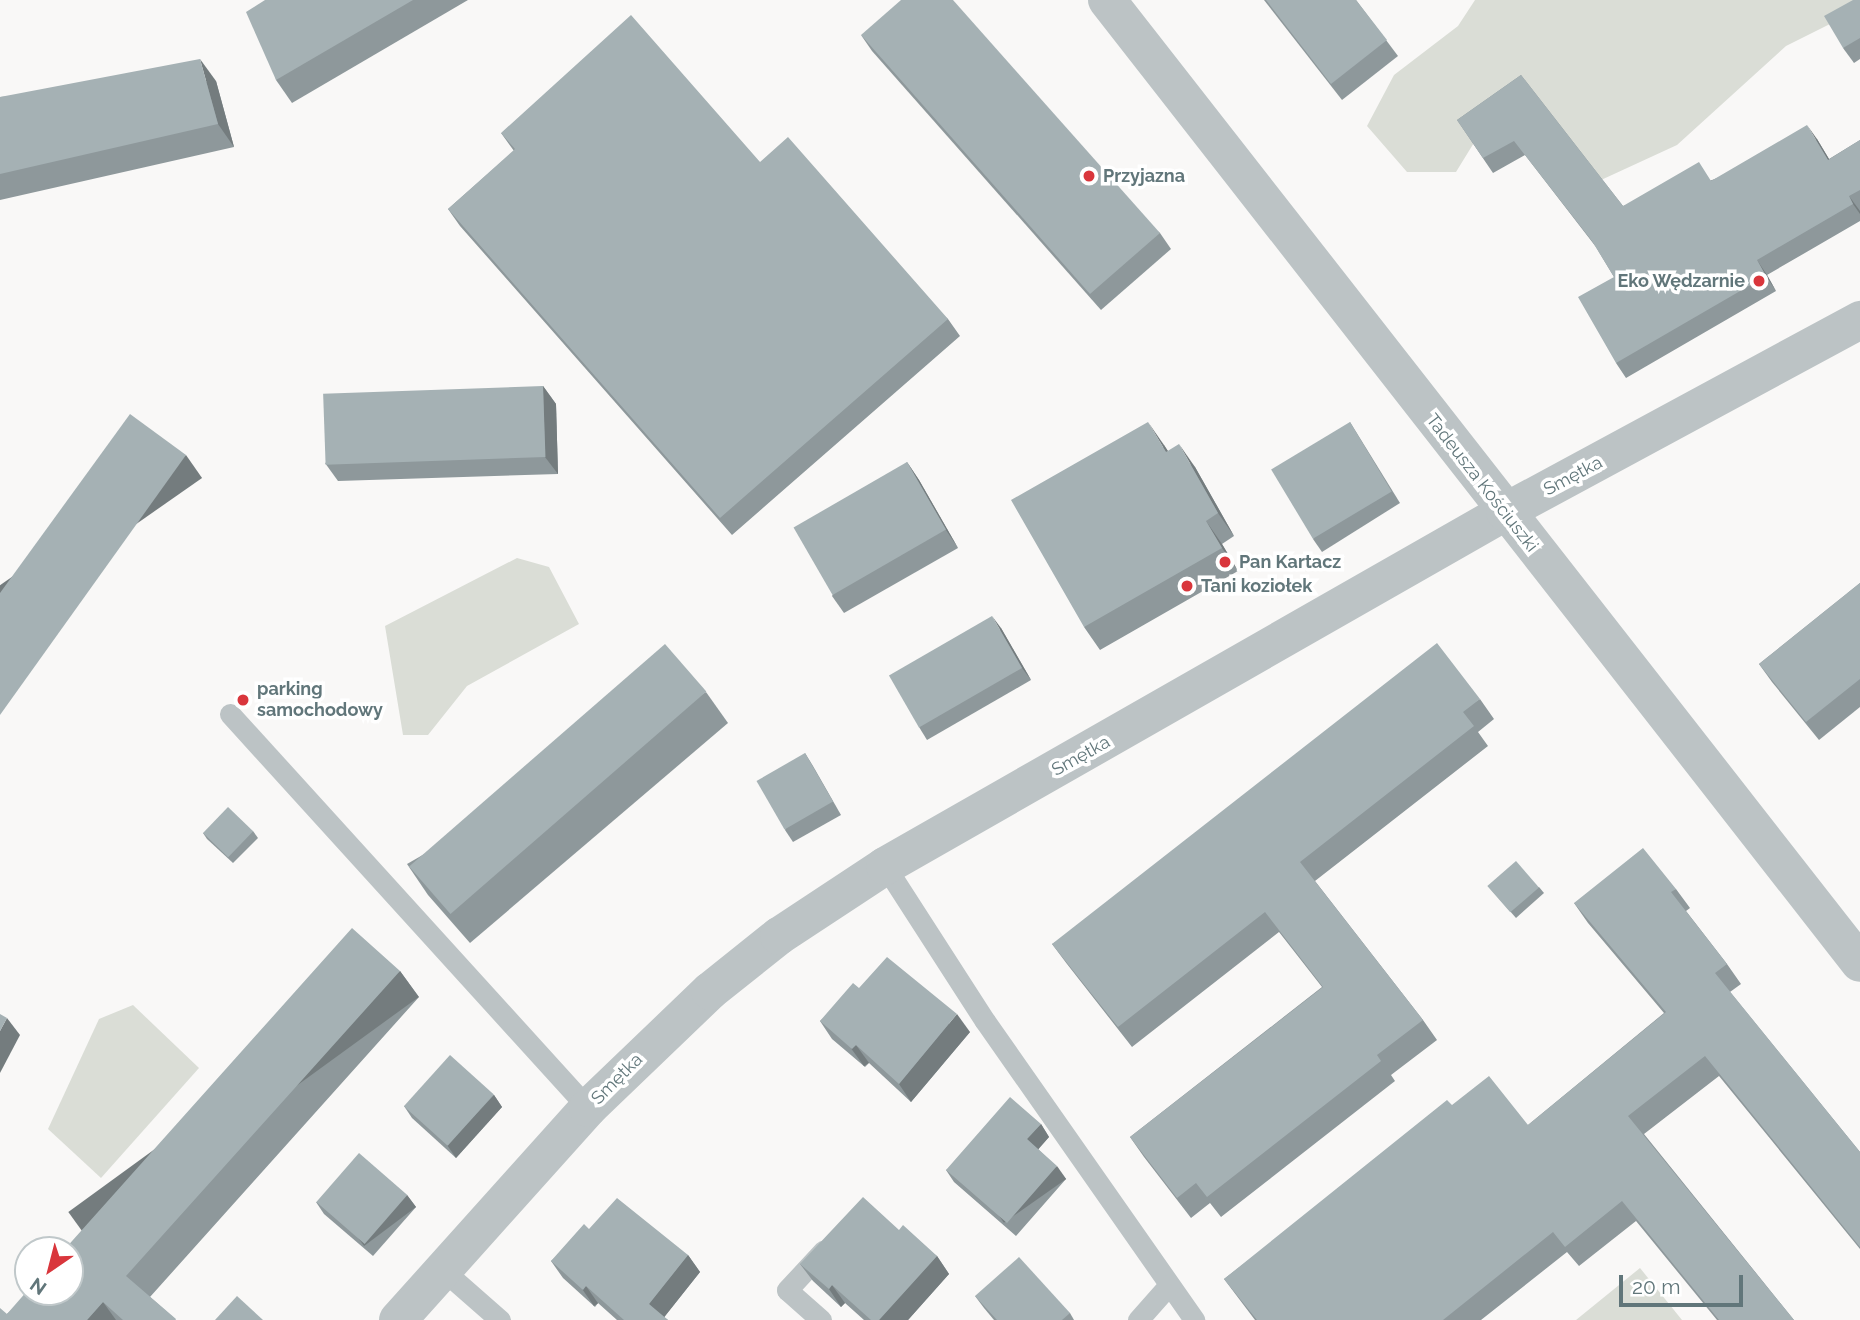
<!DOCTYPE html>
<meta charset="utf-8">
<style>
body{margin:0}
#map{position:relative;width:1860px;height:1320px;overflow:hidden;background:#f9f8f7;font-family:Raleway,sans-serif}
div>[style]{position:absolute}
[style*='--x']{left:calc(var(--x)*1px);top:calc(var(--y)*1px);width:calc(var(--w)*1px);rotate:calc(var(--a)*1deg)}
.green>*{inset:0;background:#daddd6}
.service>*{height:21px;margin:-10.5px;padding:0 10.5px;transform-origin:10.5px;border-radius:10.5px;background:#bcc3c5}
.minor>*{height:38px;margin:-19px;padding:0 19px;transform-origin:19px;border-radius:19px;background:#bcc3c5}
.wall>*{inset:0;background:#8e989b}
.shaded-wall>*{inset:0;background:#747c7e;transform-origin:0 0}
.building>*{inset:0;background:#a5b1b4;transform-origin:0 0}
.dots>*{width:19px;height:19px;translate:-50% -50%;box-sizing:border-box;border:4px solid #fff;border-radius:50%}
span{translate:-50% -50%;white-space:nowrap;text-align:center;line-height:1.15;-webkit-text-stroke:7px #fff;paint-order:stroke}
.poi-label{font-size:18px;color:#61767a;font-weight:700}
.left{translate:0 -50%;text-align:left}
.right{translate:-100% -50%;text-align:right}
.street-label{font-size:18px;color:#61767a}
.north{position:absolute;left:14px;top:1236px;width:70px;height:70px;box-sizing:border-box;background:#fff;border:2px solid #c0c8ca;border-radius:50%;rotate:215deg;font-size:19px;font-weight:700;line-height:28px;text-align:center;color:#61767a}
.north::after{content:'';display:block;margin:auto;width:24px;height:32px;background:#d9363c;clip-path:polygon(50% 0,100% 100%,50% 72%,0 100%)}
.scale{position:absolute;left:1619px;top:1275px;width:124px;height:32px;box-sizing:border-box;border:4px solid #61767a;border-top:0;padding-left:9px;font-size:21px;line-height:24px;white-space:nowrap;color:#61767a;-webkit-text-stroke:5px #fff;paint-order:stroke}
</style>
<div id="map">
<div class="green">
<div style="clip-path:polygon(1475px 0,1860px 0,1860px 9px,1786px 46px,1677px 145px,1588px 186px,1499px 102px,1456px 172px,1407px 172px,1367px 126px,1394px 75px,1458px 26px)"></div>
<div style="clip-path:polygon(517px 558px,549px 567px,579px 624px,467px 686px,428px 735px,403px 735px,385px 626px)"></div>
<div style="clip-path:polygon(133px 1005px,199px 1068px,101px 1178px,48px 1129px,99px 1019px)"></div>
<div style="clip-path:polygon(1640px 1268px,1682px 1320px,1576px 1320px)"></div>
</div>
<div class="service">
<div style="--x:230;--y:714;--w:532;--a:47.74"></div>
<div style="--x:885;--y:866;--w:184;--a:57.2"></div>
<div style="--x:985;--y:1021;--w:365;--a:55"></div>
<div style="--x:443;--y:1270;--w:76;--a:41.3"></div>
<div style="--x:821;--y:1320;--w:45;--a:-138.6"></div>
<div style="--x:787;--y:1290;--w:54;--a:-47.2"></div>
<div style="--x:1138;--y:1320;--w:47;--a:-48.5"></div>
</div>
<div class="minor">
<div style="--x:1107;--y:0;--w:1222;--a:51.98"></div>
<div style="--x:398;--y:1320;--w:285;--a:-48.1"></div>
<div style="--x:588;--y:1108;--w:169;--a:-43.8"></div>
<div style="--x:710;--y:991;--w:88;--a:-38.6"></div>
<div style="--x:779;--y:936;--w:127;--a:-33.4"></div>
<div style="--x:885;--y:866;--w:714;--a:-29.72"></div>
<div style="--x:1505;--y:512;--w:404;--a:-28.4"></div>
</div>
<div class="wall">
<div style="clip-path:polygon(265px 0,468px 0,292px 103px,276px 80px)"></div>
<div style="clip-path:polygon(1264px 0,1356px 0,1398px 56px,1342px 100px)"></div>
<div style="clip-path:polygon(1860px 0,1860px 59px,1854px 63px,1843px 48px)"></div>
<div style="clip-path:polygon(861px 35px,1160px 233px,1171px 249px,1101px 310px,872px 51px)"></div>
<div style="clip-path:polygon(1521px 75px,1623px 206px,1712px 180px,1817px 139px,1829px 159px,1860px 140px,1860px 221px,1767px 275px,1776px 291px,1626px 378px,1616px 363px,1614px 277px,1596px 247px,1525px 155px,1493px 173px,1457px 120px)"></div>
<div style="clip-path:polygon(216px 81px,234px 147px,0 200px,0 97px)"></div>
<div style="clip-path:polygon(501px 133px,760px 162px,948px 319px,960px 336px,732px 535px,460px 226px,448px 209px,514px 151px)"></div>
<div style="clip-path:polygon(543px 386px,556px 404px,558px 474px,338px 481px,325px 463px)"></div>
<div style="clip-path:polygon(1350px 422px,1400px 503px,1322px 552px,1313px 539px)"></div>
<div style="clip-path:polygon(1164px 445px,1168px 451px,1195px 467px,1234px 536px,1222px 544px,1238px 571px,1100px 650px,1084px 627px)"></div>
<div style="clip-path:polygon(907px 462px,919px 480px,958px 548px,844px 613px,832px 596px)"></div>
<div style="clip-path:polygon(1860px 583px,1860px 707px,1819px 740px,1772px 682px,1759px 664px)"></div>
<div style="clip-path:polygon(1001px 628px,1031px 680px,927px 740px,919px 727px)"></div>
<div style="clip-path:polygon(706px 692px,728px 723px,470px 943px,428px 895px,407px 864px)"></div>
<div style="clip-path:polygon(1480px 699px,1494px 719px,1478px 732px,1488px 746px,1315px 881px,1423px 1020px,1437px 1040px,1391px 1075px,1395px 1081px,1221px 1217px,1210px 1203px,1191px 1218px,1144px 1157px,1130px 1137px,1322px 987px,1279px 932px,1132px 1047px,1067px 964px,1052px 944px)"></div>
<div style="clip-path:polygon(805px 753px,813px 766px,841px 815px,793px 842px,785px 830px)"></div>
<div style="clip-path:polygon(253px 831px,258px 838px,233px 863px,207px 839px,203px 833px)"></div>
<div style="clip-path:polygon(1488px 886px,1539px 887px,1544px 893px,1516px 918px)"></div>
<div style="clip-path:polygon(1676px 889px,1690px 908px,1686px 911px,1727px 964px,1741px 984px,1730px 992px,1860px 1152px,1860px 1249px,1719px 1076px,1644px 1134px,1794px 1320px,1717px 1320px,1636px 1221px,1579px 1266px,1567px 1252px,1481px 1320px,1255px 1320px,1224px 1279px,1452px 1105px,1528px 1125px,1664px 1013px,1588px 923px,1574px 903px)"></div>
<div style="clip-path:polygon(400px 971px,419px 997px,150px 1297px,176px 1320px,0 1320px)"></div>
<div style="clip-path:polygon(859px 988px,970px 1032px,911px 1102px,869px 1063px,865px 1067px,832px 1039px,820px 1021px)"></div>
<div style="clip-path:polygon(494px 1095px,502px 1107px,456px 1158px,412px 1118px,404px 1106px)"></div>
<div style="clip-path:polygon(1041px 1124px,1049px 1137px,1038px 1149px,1066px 1179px,1016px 1236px,954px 1182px,946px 1170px)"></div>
<div style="clip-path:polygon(407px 1195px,416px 1207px,373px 1256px,324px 1214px,316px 1202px)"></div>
<div style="clip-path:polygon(589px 1229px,688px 1255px,700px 1272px,664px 1317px,668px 1320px,617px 1320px,598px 1303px,595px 1307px,563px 1278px,551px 1261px)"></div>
<div style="clip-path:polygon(899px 1230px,937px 1256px,949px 1274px,908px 1320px,864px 1320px,845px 1303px,841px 1307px,813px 1281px,800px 1264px)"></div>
<div style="clip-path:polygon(975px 1296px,1070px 1313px,1074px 1320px,994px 1320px,984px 1308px)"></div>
</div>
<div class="shaded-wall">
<div style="clip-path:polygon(200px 59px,216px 81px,234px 147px,218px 124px)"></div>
<div style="clip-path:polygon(1807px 125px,1817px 139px,1838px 174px,1828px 160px)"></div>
<div style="clip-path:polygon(1849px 196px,1860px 211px,1860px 214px,1853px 204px)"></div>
<div style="clip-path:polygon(1757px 260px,1767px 275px,1776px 291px,1766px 276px)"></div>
<div style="clip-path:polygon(543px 386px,556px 404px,558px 474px,545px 457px)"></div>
<div style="clip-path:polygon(1148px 422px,1164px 445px,1182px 474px,1166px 452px)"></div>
<div style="clip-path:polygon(1179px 444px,1195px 467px,1234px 536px,1218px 513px)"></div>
<div style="left:186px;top:455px;width:28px;height:320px;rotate:55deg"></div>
<div style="clip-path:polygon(907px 462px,919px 480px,958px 548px,946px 530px)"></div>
<div style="clip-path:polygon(1206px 521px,1222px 544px,1238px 571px,1222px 548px)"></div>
<div style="clip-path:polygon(992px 616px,1001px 628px,1031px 680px,1022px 668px)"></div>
<div style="left:400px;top:971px;width:32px;height:410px;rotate:54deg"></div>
<div style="clip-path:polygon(957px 1014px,970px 1032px,911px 1102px,899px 1084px)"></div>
<div style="clip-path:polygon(7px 1018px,20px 1035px,0 1073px,0 1031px)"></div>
<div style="left:856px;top:1045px;width:22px;height:6px;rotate:54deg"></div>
<div style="clip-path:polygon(494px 1095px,502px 1107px,456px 1158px,447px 1145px)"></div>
<div style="clip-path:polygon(1041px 1124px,1049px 1137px,1036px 1152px,1027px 1139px)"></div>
<div style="left:1057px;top:1166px;width:16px;height:76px;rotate:55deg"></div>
<div style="left:407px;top:1195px;width:15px;height:65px;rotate:53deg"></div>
<div style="clip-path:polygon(688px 1255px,700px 1272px,662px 1320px,649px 1304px)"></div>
<div style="clip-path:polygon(937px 1256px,949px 1274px,908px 1320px,879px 1320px)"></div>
<div style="clip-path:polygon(832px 1285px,845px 1303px,841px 1307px,829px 1289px)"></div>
<div style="left:586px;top:1286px;width:21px;height:5px;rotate:55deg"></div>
<div style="clip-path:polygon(103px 1302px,116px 1320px,87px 1320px)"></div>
</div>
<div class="building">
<div style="clip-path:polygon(265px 0,413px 0,276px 80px,246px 12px)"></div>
<div style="clip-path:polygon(901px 0,953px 0,1160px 233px,1090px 294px,861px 35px)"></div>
<div style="clip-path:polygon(1266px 0,1356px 0,1387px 40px,1331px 84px)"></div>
<div style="clip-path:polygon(1853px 0,1860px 0,1860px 38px,1843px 48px,1824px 16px)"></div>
<div style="clip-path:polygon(631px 15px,760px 162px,788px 137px,948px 319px,720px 518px,448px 209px,515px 149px,501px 133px)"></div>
<div style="clip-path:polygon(200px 59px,218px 124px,0 174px,0 97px)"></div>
<div style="clip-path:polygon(1521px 75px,1623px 206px,1699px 162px,1711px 181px,1807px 125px,1828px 160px,1860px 140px,1860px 190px,1849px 196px,1853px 204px,1757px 260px,1766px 276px,1616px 363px,1578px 297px,1614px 277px,1592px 241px,1514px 141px,1483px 158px,1457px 120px)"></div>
<div style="left:543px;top:386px;width:71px;height:220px;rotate:88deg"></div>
<div style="clip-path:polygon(130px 414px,186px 455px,0 715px,0 593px)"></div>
<div style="clip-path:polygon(1148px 422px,1166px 452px,1179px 444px,1218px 513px,1206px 521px,1222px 548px,1084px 627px,1011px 500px)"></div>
<div style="left:1350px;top:422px;width:81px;height:92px;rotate:59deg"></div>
<div style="left:907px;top:462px;width:78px;height:131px;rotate:60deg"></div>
<div style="clip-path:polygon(1860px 583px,1860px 679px,1806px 722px,1759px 664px)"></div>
<div style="left:992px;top:616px;width:60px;height:119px;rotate:60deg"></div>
<div style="clip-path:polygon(1437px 643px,1480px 699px,1463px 712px,1474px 726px,1300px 862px,1423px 1020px,1377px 1055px,1381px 1061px,1207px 1197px,1196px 1183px,1177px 1198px,1130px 1137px,1323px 987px,1265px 912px,1118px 1027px,1052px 944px)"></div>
<div style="left:665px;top:644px;width:63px;height:339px;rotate:49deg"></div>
<div style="left:805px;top:753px;width:56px;height:56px;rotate:60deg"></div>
<div style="left:228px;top:807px;width:35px;height:36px;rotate:44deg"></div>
<div style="clip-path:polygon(1643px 848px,1676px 889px,1671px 892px,1727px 964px,1715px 973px,1860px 1152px,1860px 1247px,1705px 1056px,1628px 1116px,1794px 1320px,1719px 1320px,1622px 1201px,1565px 1247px,1553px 1232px,1443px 1320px,1257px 1320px,1224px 1279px,1447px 1100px,1452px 1105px,1489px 1076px,1528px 1125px,1666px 1012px,1574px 903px)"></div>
<div style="left:1516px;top:861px;width:35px;height:38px;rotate:49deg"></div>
<div style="clip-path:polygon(352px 928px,400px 971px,126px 1276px,176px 1319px,175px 1320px,123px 1320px,103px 1302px,87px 1320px,0 1320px,0 1308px,7px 1314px,28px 1290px,28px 1292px,70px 1292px,70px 1250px,64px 1250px)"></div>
<div style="clip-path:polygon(887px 957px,957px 1014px,899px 1084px,856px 1045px,852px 1049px,820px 1021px,853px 983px,859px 988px)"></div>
<div style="clip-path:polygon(0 1014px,7px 1018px,0 1031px)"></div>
<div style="left:450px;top:1055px;width:59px;height:69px;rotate:42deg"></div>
<div style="clip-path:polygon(1010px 1097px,1041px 1124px,1027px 1139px,1057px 1166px,1007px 1223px,946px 1170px)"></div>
<div style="left:359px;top:1153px;width:64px;height:65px;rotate:41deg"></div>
<div style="clip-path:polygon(863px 1197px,899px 1230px,903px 1225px,937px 1256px,879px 1320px,871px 1320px,832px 1285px,829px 1289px,800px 1264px)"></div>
<div style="clip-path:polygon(617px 1198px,688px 1255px,649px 1304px,668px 1320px,624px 1320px,586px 1286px,583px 1290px,551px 1261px,584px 1224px,589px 1229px)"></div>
<div style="clip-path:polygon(1019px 1257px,1070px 1313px,1062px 1320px,997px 1320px,975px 1296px)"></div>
<div style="clip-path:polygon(237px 1296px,263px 1320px,215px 1320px)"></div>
</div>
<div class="dots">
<div style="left:1089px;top:176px;background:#d9363c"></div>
<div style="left:1759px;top:281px;background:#d9363c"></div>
<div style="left:1225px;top:562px;background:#d9363c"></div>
<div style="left:1187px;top:586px;background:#d9363c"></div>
<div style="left:243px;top:700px;background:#d9363c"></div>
</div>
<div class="poi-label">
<span class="left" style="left:1103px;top:176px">Przyjazna</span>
<span class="right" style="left:1745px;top:281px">Eko Wędzarnie</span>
<span class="left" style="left:1239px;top:562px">Pan Kartacz</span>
<span class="left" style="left:1201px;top:586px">Tani koziołek</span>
<span class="left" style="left:257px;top:700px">parking<br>samochodowy</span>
</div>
<div class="street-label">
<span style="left:1573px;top:476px;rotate:-28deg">Smętka</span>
<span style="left:1482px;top:483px;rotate:52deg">Tadeusza Kościuszki</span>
<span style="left:1081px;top:756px;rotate:-29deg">Smętka</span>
<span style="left:617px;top:1079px;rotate:-45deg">Smętka</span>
</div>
<div class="north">N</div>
<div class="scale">20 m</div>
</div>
